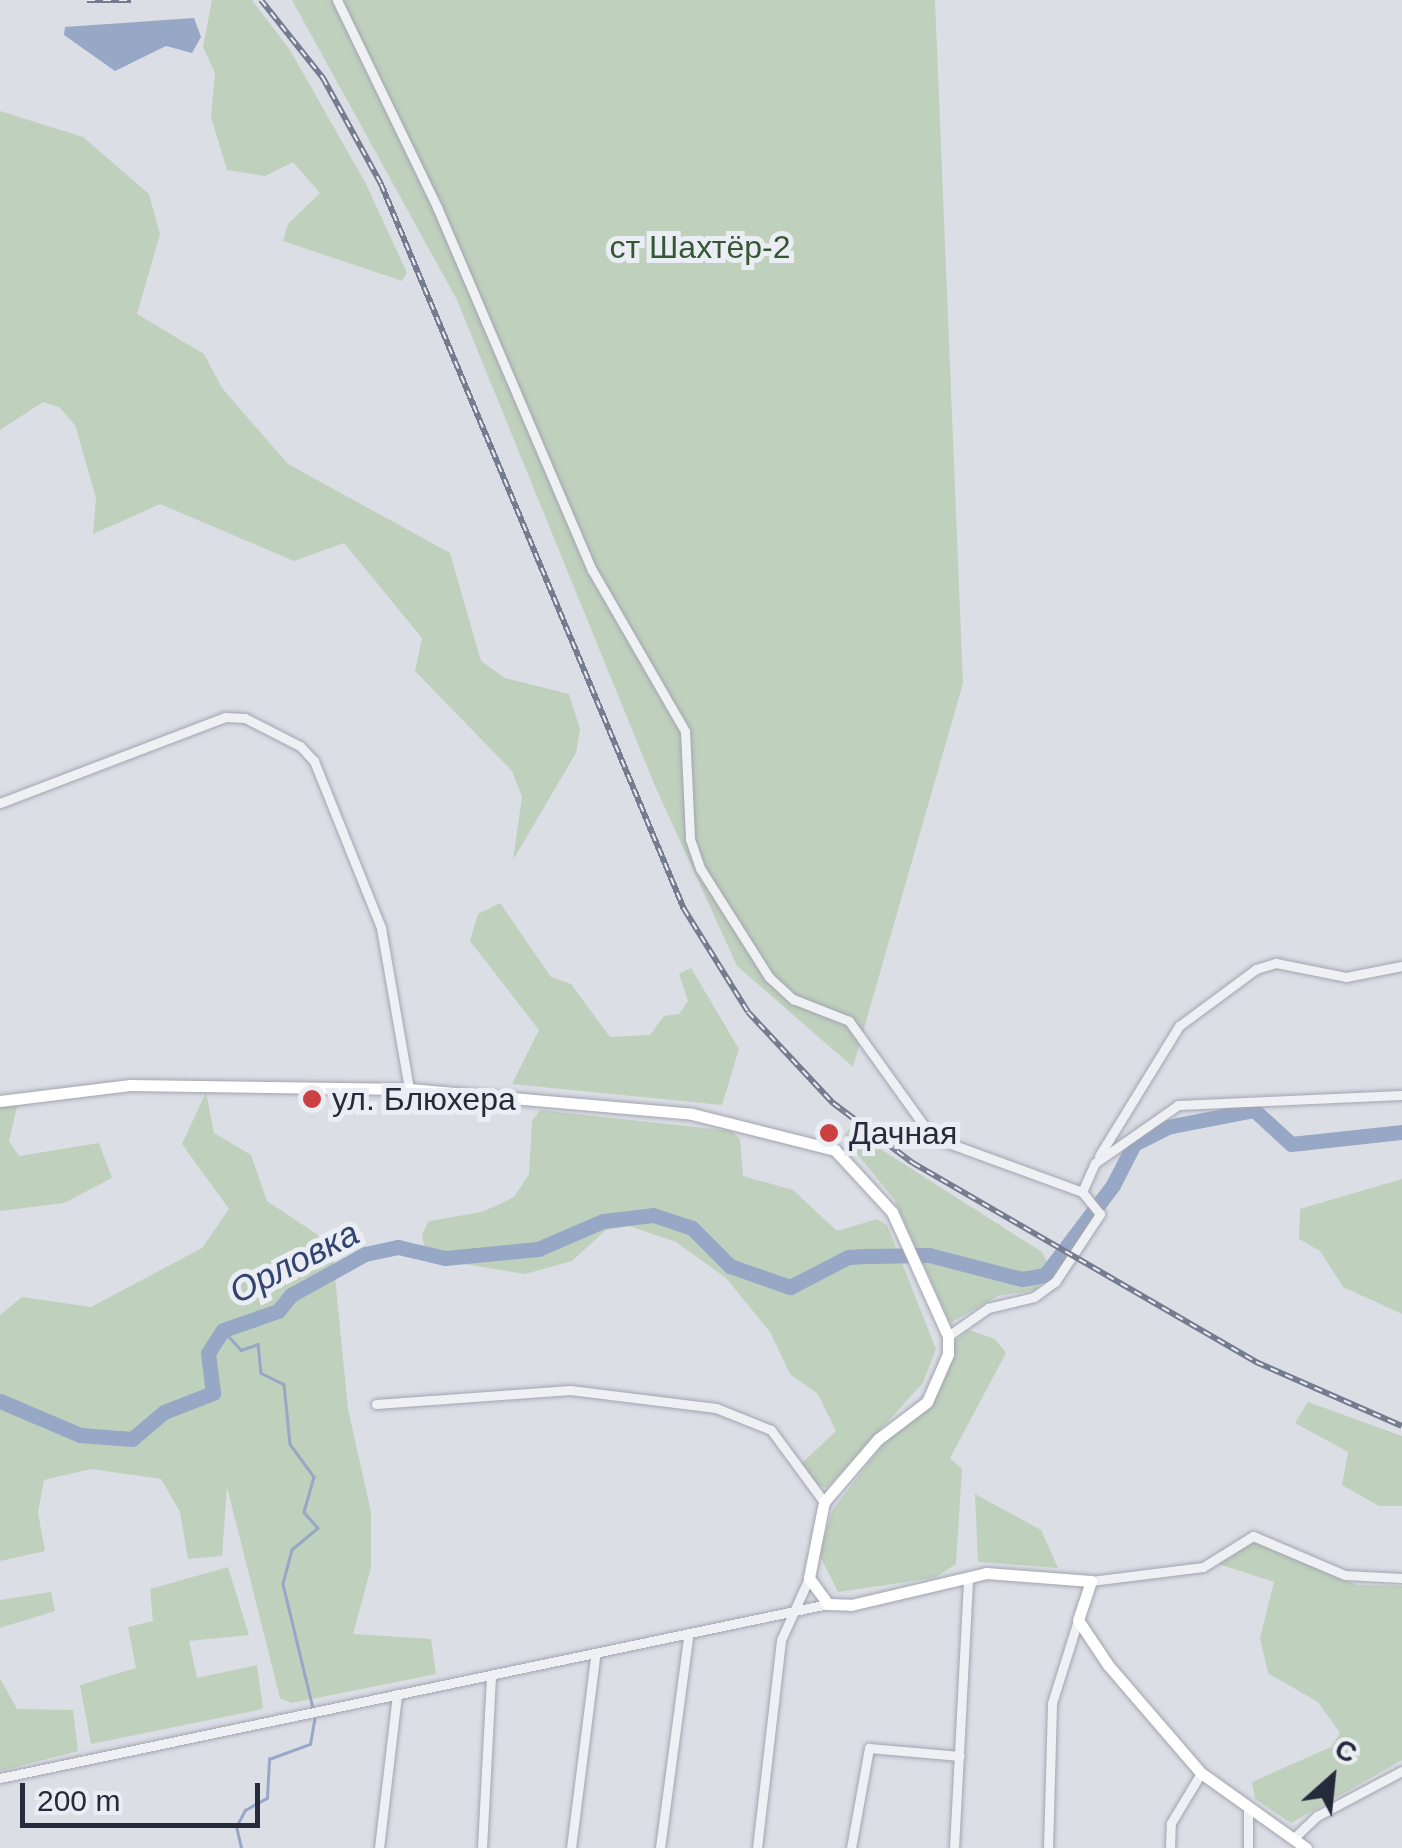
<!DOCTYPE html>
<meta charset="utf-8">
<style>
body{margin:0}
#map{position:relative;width:1402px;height:1848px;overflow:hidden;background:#dcdee6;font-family:Arial,sans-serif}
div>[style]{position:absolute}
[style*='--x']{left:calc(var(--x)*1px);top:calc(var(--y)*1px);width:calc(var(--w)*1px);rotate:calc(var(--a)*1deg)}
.green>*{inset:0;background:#bfd0bd}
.water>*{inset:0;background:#97a7c6}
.stream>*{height:2.5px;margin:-1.25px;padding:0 1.25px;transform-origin:1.25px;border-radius:1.25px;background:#97a7c6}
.river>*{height:15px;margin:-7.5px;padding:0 7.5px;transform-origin:7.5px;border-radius:7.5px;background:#97a7c6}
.roads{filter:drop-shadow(0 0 2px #a2a5b0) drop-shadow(0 0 2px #a2a5b0)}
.minor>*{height:9px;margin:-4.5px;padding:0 4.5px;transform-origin:4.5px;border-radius:4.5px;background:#eff0f4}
.major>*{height:11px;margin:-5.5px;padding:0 5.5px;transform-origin:5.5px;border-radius:5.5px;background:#fff}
.rail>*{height:6px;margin-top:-3px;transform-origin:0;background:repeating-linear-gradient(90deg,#ebedf4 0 8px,#767c8f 0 16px);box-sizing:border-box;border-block:2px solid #767c8f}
.dots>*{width:28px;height:28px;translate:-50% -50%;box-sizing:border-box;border:5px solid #ebedf4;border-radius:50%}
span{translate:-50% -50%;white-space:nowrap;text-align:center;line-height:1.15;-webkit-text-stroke:10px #ebedf4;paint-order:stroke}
.park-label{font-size:32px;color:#355734}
.poi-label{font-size:32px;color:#262b3c}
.left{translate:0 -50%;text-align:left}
.water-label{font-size:35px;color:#31446f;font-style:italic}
.north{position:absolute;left:1282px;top:1728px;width:100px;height:100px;-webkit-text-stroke:8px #ebedf4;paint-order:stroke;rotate:27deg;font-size:28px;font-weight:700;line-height:40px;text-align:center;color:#262b3c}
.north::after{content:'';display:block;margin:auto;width:35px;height:45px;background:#262b3c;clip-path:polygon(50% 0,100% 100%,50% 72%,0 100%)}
.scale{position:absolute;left:20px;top:1783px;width:240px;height:45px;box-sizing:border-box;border:5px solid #262b3c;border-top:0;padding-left:12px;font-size:30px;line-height:35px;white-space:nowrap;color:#262b3c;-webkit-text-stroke:8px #ebedf4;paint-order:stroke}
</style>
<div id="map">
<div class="green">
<div style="clip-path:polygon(212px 0,252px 0,290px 50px,366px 184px,407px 273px,402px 281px,283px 241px,288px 224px,320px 193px,293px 162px,265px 176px,227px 170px,211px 117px,215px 73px,203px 47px)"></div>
<div style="clip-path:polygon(292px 0,935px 0,963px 683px,853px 1067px,737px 966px,655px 786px,457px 300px)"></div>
<div style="clip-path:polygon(0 111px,83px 137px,149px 194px,160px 234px,137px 314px,204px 354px,222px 388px,288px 464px,450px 553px,481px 661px,505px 678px,569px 694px,580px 729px,576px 753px,513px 860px,522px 797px,512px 771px,415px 671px,422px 638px,344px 543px,294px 561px,160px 504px,93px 534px,96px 498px,75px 425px,59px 407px,43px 402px,0 430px)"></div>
<div style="clip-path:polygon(500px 903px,551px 977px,571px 984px,610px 1037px,650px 1035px,664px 1016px,679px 1014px,688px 1001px,679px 974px,691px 968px,739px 1049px,722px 1105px,512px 1084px,539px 1030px,470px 941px,478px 914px)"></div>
<div style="clip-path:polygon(206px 1092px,214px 1133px,251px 1155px,267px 1201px,321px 1237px,333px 1256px,348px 1409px,371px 1512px,371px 1568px,353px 1634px,431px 1639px,436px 1674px,292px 1703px,280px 1698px,227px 1487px,222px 1556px,188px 1559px,180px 1512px,161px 1479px,91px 1469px,44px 1480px,38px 1513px,45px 1551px,0 1561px,0 1315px,22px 1297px,91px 1307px,202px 1248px,229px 1209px,182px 1144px)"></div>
<div style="clip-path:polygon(18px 1103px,9px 1141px,19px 1156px,99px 1143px,112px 1178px,64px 1203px,0 1211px,0 1104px)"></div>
<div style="clip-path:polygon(540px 1110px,731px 1131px,740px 1139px,743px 1176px,793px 1190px,837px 1231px,877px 1219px,887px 1225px,936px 1349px,923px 1383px,827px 1488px,814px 1484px,801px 1464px,836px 1431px,818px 1394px,790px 1374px,770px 1332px,726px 1278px,676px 1242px,629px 1226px,606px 1230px,572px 1261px,525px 1274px,426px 1258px,422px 1234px,429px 1221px,482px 1212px,514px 1197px,529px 1174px,532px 1121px)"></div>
<div style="clip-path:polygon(849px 1129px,1042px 1252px,1049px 1266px,1036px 1290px,998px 1296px,950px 1323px,894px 1199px,843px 1137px)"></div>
<div style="clip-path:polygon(1402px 1179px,1402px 1314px,1343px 1287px,1320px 1251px,1299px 1239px,1300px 1209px)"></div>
<div style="clip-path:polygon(969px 1330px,995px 1339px,1006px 1353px,950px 1458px,962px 1469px,956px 1564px,934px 1578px,838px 1592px,819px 1554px,833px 1509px,885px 1442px,931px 1406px,955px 1341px)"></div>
<div style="clip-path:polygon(1308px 1402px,1402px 1436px,1402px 1506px,1379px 1506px,1342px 1485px,1348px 1452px,1295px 1423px)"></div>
<div style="clip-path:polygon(975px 1494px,1041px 1530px,1058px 1568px,978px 1562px)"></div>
<div style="clip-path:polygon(1250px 1540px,1357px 1585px,1402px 1586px,1402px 1760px,1291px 1823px,1255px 1799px,1252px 1782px,1331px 1747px,1340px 1733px,1318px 1702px,1268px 1673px,1260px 1638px,1274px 1582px,1215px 1563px,1222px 1549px)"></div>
<div style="clip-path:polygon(228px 1567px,249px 1635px,189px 1641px,197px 1678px,257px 1665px,263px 1709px,91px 1744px,80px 1685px,136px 1668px,128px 1627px,153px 1621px,150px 1589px)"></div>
<div style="clip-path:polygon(51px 1592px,55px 1611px,0 1628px,0 1600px)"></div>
<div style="clip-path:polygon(0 1678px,17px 1709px,73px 1710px,78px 1751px,0 1771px)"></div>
</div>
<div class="water">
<div style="clip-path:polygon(194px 18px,201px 37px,192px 53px,166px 46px,115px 71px,64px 35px,65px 27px)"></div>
</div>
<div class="stream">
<div style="--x:223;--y:1330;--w:27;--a:48"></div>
<div style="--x:241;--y:1350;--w:18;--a:-19"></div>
<div style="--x:258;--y:1344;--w:29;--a:84"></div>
<div style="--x:261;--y:1373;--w:25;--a:26"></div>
<div style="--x:284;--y:1384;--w:60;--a:84.3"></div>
<div style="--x:290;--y:1444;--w:41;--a:54"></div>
<div style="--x:314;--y:1477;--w:36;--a:106"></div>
<div style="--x:304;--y:1512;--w:21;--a:49"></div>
<div style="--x:318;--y:1528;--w:34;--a:140"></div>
<div style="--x:292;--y:1550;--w:35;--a:105"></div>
<div style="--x:283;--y:1584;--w:128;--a:76.4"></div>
<div style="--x:241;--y:1848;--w:22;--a:-103"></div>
<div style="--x:236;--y:1827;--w:19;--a:-62"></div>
<div style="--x:245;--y:1810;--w:25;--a:-29"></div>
<div style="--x:267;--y:1798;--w:39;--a:-87"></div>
<div style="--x:269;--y:1759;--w:44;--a:-20.1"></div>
<div style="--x:310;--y:1744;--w:29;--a:-80"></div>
</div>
<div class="river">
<div style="--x:0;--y:1401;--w:87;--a:23"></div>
<div style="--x:80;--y:1435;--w:52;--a:4.4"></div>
<div style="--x:132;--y:1439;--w:42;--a:-40.2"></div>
<div style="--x:164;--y:1412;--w:53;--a:-21.2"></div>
<div style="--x:213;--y:1393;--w:40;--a:-97.1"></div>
<div style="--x:208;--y:1353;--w:27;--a:-57"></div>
<div style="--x:223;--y:1330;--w:58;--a:-19.1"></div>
<div style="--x:278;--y:1311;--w:21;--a:-51"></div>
<div style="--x:291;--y:1295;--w:85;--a:-29"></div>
<div style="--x:365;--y:1254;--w:34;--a:-12"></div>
<div style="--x:398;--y:1247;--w:48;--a:13.2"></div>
<div style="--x:445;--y:1258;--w:93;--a:-5.5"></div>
<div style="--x:538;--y:1249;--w:71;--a:-23.3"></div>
<div style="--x:603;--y:1221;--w:50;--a:-6.8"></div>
<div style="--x:653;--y:1215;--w:41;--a:18.4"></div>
<div style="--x:692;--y:1228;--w:54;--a:45"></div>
<div style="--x:730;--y:1266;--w:64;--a:19.3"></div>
<div style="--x:790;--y:1287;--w:65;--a:-27.3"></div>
<div style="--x:848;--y:1257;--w:22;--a:-3"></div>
<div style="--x:870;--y:1256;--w:59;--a:-1"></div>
<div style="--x:929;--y:1255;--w:96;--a:14.5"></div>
<div style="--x:1022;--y:1279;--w:23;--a:-10"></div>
<div style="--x:1045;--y:1275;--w:113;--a:-52.9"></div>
<div style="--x:1113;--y:1185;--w:46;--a:-62.9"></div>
<div style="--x:1134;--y:1144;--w:37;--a:-27"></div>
<div style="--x:1167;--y:1127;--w:89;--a:-11.1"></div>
<div style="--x:1254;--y:1110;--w:50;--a:42.6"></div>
<div style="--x:1291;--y:1144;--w:112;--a:-6.2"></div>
</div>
<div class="roads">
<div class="minor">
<div style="--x:337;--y:0;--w:230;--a:64.2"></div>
<div style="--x:437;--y:207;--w:395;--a:66.9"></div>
<div style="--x:592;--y:570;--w:186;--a:60"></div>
<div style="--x:685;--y:731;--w:108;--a:87.3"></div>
<div style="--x:690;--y:839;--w:31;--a:71"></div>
<div style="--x:700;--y:868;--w:129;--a:57.7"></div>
<div style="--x:769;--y:977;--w:33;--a:43"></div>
<div style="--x:793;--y:999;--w:60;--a:21.4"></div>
<div style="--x:849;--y:1021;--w:143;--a:54.4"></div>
<div style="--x:932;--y:1137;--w:160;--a:20.1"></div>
<div style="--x:0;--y:803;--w:241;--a:-20.9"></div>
<div style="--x:225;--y:717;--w:20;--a:3"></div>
<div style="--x:245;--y:718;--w:62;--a:27"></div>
<div style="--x:300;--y:746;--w:21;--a:47"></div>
<div style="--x:314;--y:761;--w:180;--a:68.1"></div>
<div style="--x:381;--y:928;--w:163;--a:80.1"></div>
<div style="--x:1099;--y:1156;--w:153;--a:-58.4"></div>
<div style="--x:1179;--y:1026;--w:96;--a:-36.5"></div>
<div style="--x:1256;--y:969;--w:21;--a:-17"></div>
<div style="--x:1276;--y:963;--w:71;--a:11.3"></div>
<div style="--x:1346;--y:977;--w:57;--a:-11.1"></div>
<div style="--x:948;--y:1336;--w:49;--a:-35"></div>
<div style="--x:988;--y:1308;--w:47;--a:-13.4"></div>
<div style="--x:1034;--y:1297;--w:26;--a:-36"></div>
<div style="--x:1055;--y:1282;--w:82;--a:-56.5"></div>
<div style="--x:1100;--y:1214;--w:28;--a:-129"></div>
<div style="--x:1082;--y:1192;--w:32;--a:-66"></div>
<div style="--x:1095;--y:1163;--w:101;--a:-34.9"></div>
<div style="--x:1178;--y:1105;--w:224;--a:-2.6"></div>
<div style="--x:376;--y:1404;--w:195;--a:-4.1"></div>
<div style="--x:570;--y:1390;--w:147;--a:7"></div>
<div style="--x:716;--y:1408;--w:59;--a:21.8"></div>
<div style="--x:771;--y:1430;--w:89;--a:53.6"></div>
<div style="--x:1091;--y:1581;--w:113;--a:-7.1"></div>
<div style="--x:1203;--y:1567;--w:59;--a:-31.8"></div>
<div style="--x:1253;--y:1536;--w:100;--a:23"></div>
<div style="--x:1345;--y:1575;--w:57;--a:3"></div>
<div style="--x:0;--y:1778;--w:846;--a:-11.87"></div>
<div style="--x:1248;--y:1809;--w:39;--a:90"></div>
<div style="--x:1293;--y:1839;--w:33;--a:-44"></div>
<div style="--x:1317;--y:1816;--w:96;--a:-27.9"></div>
<div style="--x:379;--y:1848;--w:155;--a:-83.3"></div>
<div style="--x:482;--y:1848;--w:173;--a:-87"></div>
<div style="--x:571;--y:1848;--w:193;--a:-82.8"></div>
<div style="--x:660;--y:1848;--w:213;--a:-82.4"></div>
<div style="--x:757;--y:1848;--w:209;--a:-83.4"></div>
<div style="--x:781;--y:1640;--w:68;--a:-65.7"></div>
<div style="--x:851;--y:1848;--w:102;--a:-79.8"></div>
<div style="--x:869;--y:1748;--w:91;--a:5"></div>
<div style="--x:954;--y:1848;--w:269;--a:-87"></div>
<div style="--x:1048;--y:1848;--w:145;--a:-88.4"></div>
<div style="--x:1052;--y:1703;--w:87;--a:-72.6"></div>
<div style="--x:1170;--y:1848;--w:25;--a:-88"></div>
<div style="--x:1171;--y:1823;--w:58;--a:-59"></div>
</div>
<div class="major">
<div style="--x:0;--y:1101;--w:131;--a:-7"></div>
<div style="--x:130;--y:1085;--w:279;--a:0.8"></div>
<div style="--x:409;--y:1089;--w:284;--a:5"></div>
<div style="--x:692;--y:1114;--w:147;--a:14.1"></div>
<div style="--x:835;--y:1150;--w:84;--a:47.4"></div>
<div style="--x:892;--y:1212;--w:136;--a:65.7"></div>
<div style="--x:948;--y:1336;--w:18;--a:90"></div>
<div style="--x:948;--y:1354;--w:52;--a:113.6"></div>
<div style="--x:927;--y:1402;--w:61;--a:142.9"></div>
<div style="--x:878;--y:1439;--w:83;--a:130.6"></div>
<div style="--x:824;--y:1502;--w:77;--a:101.2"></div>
<div style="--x:809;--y:1578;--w:32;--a:54"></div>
<div style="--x:828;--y:1604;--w:23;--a:2"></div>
<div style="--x:851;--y:1605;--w:139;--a:-13.3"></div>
<div style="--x:986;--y:1573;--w:105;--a:4.4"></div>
<div style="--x:1091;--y:1581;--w:41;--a:108.4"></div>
<div style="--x:1078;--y:1620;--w:54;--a:56.3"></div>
<div style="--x:1108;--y:1665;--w:143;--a:49.3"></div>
<div style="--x:1201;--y:1773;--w:129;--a:35.5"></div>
</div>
</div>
<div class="rail">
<div style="--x:87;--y:0;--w:44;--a:0"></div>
<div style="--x:261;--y:0;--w:100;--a:51.5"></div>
<div style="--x:323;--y:78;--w:121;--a:61.3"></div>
<div style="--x:381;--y:184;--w:786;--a:67.32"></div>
<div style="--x:684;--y:909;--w:121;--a:58.1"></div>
<div style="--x:748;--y:1012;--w:125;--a:47"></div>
<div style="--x:833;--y:1103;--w:100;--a:36.9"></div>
<div style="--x:913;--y:1163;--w:397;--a:30.1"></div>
<div style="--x:1256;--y:1362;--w:159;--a:23.7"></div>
</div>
<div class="dots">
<div style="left:312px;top:1099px;background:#cb4142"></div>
<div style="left:829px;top:1133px;background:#cb4142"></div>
</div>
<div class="park-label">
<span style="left:700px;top:247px">ст Шахтёр-2</span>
</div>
<div class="poi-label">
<span class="left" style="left:332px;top:1099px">ул. Блюхера</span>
<span class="left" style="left:849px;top:1133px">Дачная</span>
</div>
<div class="water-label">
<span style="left:294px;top:1262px;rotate:-27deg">Орловка</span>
</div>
<div class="north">С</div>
<div class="scale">200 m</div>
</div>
